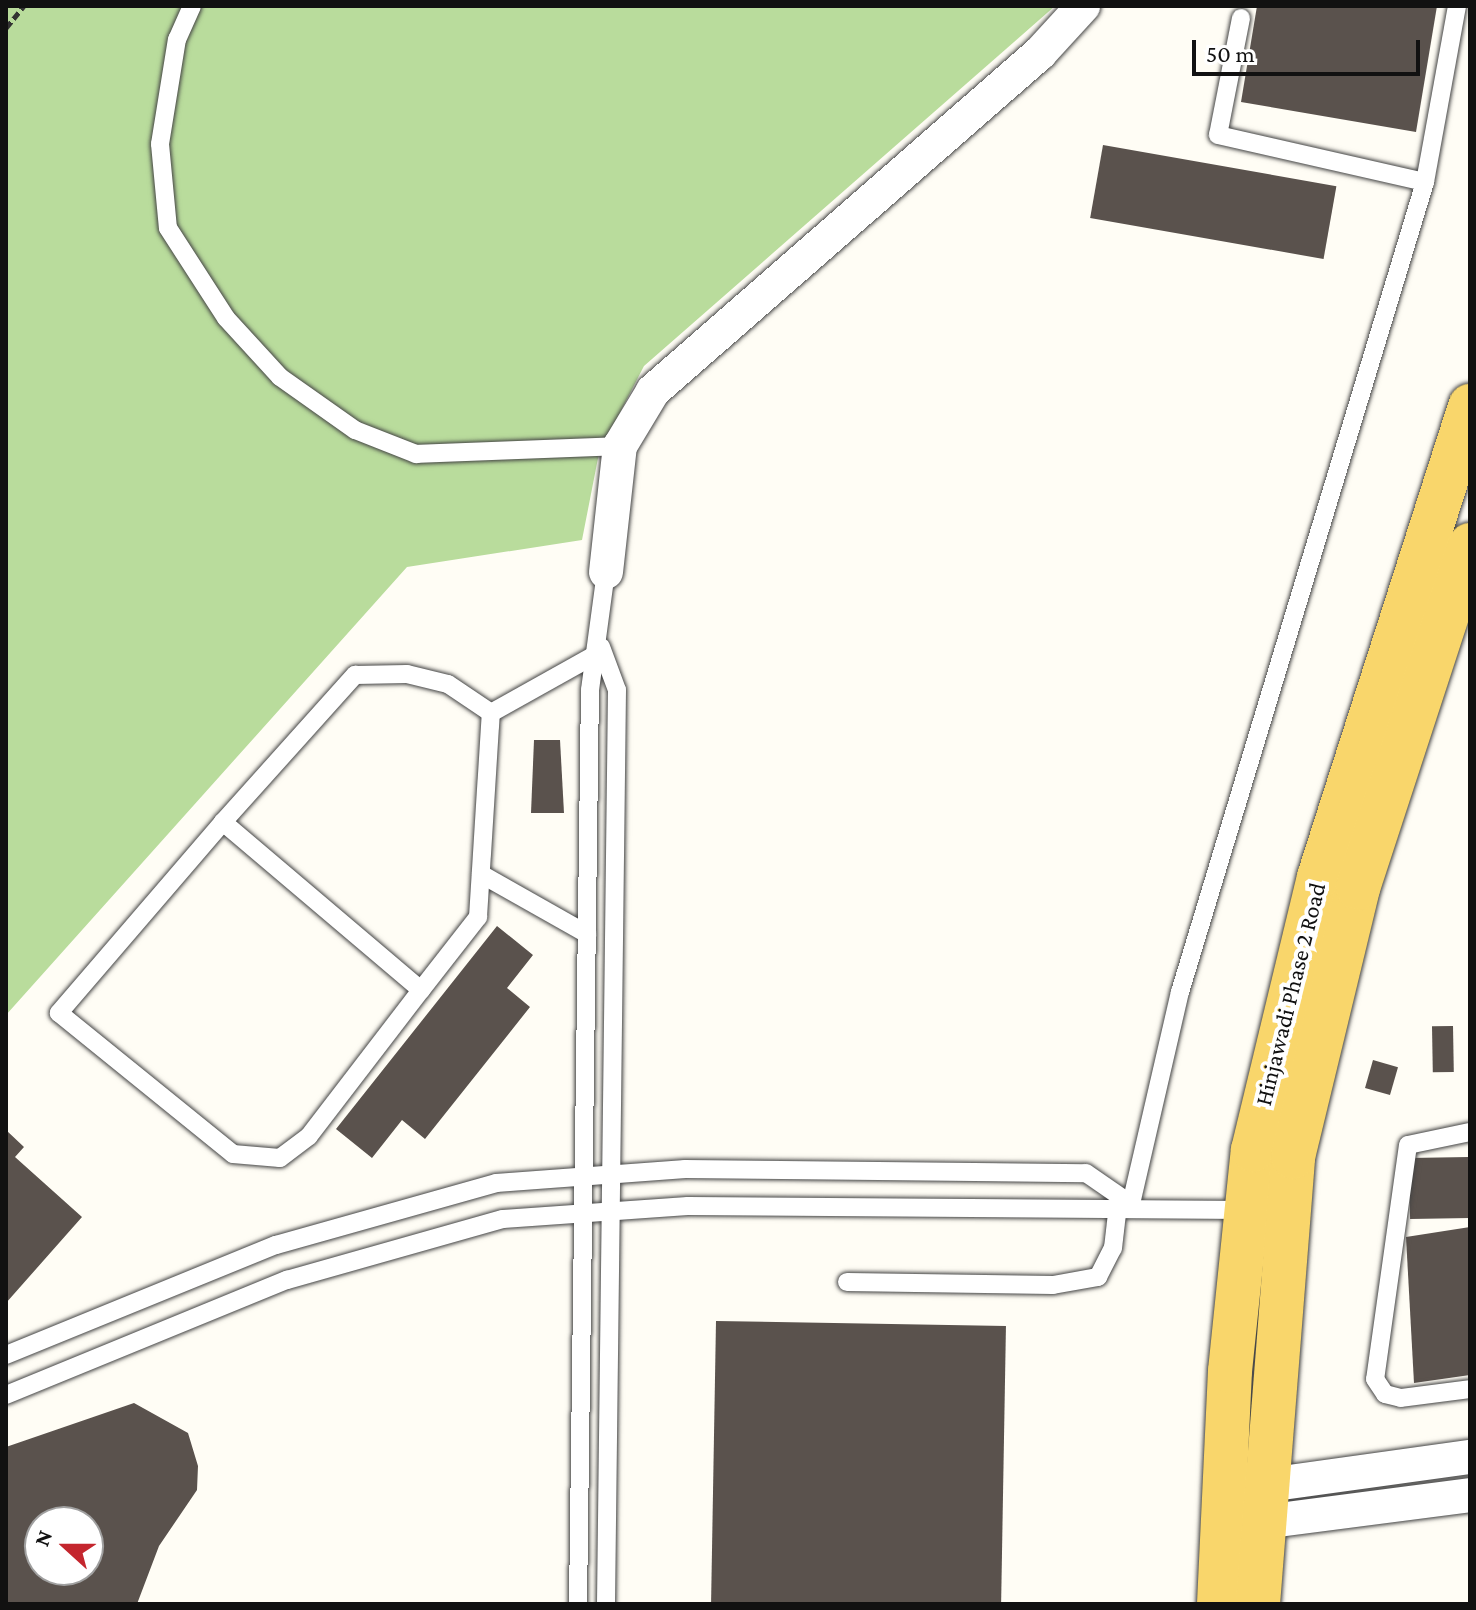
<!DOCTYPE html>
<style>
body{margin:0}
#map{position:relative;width:1476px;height:1610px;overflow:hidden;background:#fffdf5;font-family:"Crimson Pro",serif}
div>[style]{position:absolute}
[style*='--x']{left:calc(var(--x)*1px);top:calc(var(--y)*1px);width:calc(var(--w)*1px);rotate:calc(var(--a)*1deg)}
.forest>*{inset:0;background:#b9dc9c}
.building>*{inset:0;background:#5a524d;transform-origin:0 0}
.path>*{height:5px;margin-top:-2.5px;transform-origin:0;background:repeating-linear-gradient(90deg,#333 0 8px,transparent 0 12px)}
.roads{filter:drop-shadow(0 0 2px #444) drop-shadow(0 0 2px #444)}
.lane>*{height:18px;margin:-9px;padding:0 9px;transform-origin:9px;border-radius:9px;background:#fff}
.street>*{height:34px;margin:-17px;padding:0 17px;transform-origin:17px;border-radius:17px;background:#fff}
.primary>*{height:44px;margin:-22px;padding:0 22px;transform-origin:22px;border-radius:22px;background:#f9d66b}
span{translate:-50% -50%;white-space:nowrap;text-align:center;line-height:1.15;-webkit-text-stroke:8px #fff;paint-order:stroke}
.street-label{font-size:24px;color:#111}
.frame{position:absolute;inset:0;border:8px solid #111;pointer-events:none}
.north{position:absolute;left:24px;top:1506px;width:80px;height:80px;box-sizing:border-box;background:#fff;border:2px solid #a0a0a0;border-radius:50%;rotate:291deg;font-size:22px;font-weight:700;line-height:32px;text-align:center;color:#111}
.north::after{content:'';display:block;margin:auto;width:28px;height:36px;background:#c4262e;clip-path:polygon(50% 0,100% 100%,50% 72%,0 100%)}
.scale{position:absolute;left:1192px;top:40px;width:228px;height:36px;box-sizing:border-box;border:4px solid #111;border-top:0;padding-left:10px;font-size:24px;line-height:28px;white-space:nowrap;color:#111;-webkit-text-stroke:6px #fff;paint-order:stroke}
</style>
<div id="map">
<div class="forest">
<div style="clip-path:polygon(6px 6px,1055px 6px,644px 366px,599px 453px,582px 540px,407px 567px,6px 1015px)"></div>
</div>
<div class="building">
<div style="clip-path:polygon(1257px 6px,1437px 6px,1416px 132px,1241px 102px)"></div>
<div style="left:1103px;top:145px;width:237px;height:74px;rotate:10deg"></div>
<div style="clip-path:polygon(534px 740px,560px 740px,564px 813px,531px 813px)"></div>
<div style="clip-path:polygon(497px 926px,533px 955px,507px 988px,530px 1007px,425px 1139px,402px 1120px,372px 1158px,336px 1129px)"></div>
<div style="left:1453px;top:1026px;width:46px;height:21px;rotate:89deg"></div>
<div style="left:1373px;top:1060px;width:26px;height:29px;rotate:16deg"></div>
<div style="clip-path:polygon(6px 1130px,24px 1147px,15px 1157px,82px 1217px,6px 1303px)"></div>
<div style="left:1469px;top:1157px;width:61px;height:60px;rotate:89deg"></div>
<div style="clip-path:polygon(1470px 1227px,1470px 1375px,1414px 1383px,1406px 1237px)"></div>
<div style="left:716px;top:1321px;width:290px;height:283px;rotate:1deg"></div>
<div style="clip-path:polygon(evenodd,134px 1403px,188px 1433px,198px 1466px,197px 1490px,159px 1546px,137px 1604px,6px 1604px,6px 1447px,134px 1403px,40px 1522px,88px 1522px,88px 1570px,40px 1570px,40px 1522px)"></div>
</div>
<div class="path">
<div style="--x:6;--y:28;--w:28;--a:-51"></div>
</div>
<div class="roads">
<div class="lane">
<div style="--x:192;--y:6;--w:36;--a:114"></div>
<div style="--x:177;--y:39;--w:106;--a:99.2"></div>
<div style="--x:160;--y:144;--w:84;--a:84.6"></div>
<div style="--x:168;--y:228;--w:107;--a:57.2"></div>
<div style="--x:226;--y:318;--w:80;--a:47.5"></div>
<div style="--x:280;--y:377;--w:92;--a:35.2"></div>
<div style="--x:355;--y:430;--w:66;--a:21.5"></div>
<div style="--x:416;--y:454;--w:204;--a:-2.2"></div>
<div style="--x:1241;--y:18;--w:119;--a:101.1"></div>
<div style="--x:1218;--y:135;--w:212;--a:12.8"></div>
<div style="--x:601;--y:647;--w:46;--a:69.6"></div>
<div style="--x:617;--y:690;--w:914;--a:90.69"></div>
<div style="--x:223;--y:822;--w:198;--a:-48.1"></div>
<div style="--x:355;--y:675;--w:52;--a:-1.1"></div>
<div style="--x:407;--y:674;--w:42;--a:13.7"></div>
<div style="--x:448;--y:684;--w:52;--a:34"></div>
<div style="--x:481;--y:874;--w:122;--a:29.5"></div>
<div style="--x:421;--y:990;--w:260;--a:-139.7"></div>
<div style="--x:223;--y:822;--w:252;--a:130.7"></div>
<div style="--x:59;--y:1013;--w:224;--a:39"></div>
<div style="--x:233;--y:1154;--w:47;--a:4.9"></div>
<div style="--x:280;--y:1158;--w:36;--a:-37"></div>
<div style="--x:309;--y:1136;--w:184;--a:-52.5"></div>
<div style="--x:421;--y:990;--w:93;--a:-52"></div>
<div style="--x:478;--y:917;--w:204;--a:-86.4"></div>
<div style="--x:491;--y:713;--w:125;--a:-29.2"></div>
<div style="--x:1470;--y:1132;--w:63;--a:168.2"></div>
<div style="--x:1408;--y:1145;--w:236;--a:98"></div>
<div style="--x:1375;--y:1379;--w:18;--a:56"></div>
<div style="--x:1385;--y:1394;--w:16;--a:14"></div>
<div style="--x:1401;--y:1398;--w:70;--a:-7.4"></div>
<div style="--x:1131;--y:1204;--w:218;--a:-77"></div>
<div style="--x:1180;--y:992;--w:846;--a:-73.17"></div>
<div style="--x:1425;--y:182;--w:179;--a:-79.7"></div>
<div style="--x:847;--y:1282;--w:206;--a:0.8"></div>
<div style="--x:1053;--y:1285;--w:46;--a:-10.1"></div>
<div style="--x:1098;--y:1277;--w:33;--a:-63"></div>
<div style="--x:1113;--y:1248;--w:43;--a:-83.4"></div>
<div style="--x:6;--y:1355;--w:292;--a:-22.2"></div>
<div style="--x:276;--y:1245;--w:229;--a:-15.7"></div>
<div style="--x:496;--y:1183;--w:190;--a:-4.2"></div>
<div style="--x:685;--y:1169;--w:401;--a:0.6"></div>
<div style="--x:1086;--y:1173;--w:55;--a:34.6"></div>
<div style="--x:6;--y:1395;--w:304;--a:-22.3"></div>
<div style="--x:287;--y:1280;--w:224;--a:-15.8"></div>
<div style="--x:503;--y:1219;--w:185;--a:-4"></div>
<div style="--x:688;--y:1206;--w:557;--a:0.41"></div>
<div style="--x:578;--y:1604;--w:914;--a:-89.25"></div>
<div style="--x:590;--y:690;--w:119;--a:-82.3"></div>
</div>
<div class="street">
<div style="--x:606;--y:572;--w:127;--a:-83.7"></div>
<div style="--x:620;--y:446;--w:64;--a:-59"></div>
<div style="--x:653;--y:391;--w:514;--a:-41.13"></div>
<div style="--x:1040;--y:53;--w:64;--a:-47.5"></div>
<div style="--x:1246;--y:1488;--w:226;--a:-7.9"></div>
<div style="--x:1240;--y:1525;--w:232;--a:-7.4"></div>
</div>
<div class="primary">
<div style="--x:1219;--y:1604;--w:233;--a:-87.3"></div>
<div style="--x:1230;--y:1371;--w:222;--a:-84.1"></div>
<div style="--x:1253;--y:1150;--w:281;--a:-76.4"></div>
<div style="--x:1319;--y:877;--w:495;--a:-72.2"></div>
<div style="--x:1258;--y:1604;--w:448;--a:-85.5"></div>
<div style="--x:1293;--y:1157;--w:277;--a:-76.4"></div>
<div style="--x:1358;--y:888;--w:361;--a:-71.9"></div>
</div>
</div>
<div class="street-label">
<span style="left:1290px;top:994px;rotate:-76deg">Hinjawadi Phase 2 Road</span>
</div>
<div class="frame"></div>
<div class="north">N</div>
<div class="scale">50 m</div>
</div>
